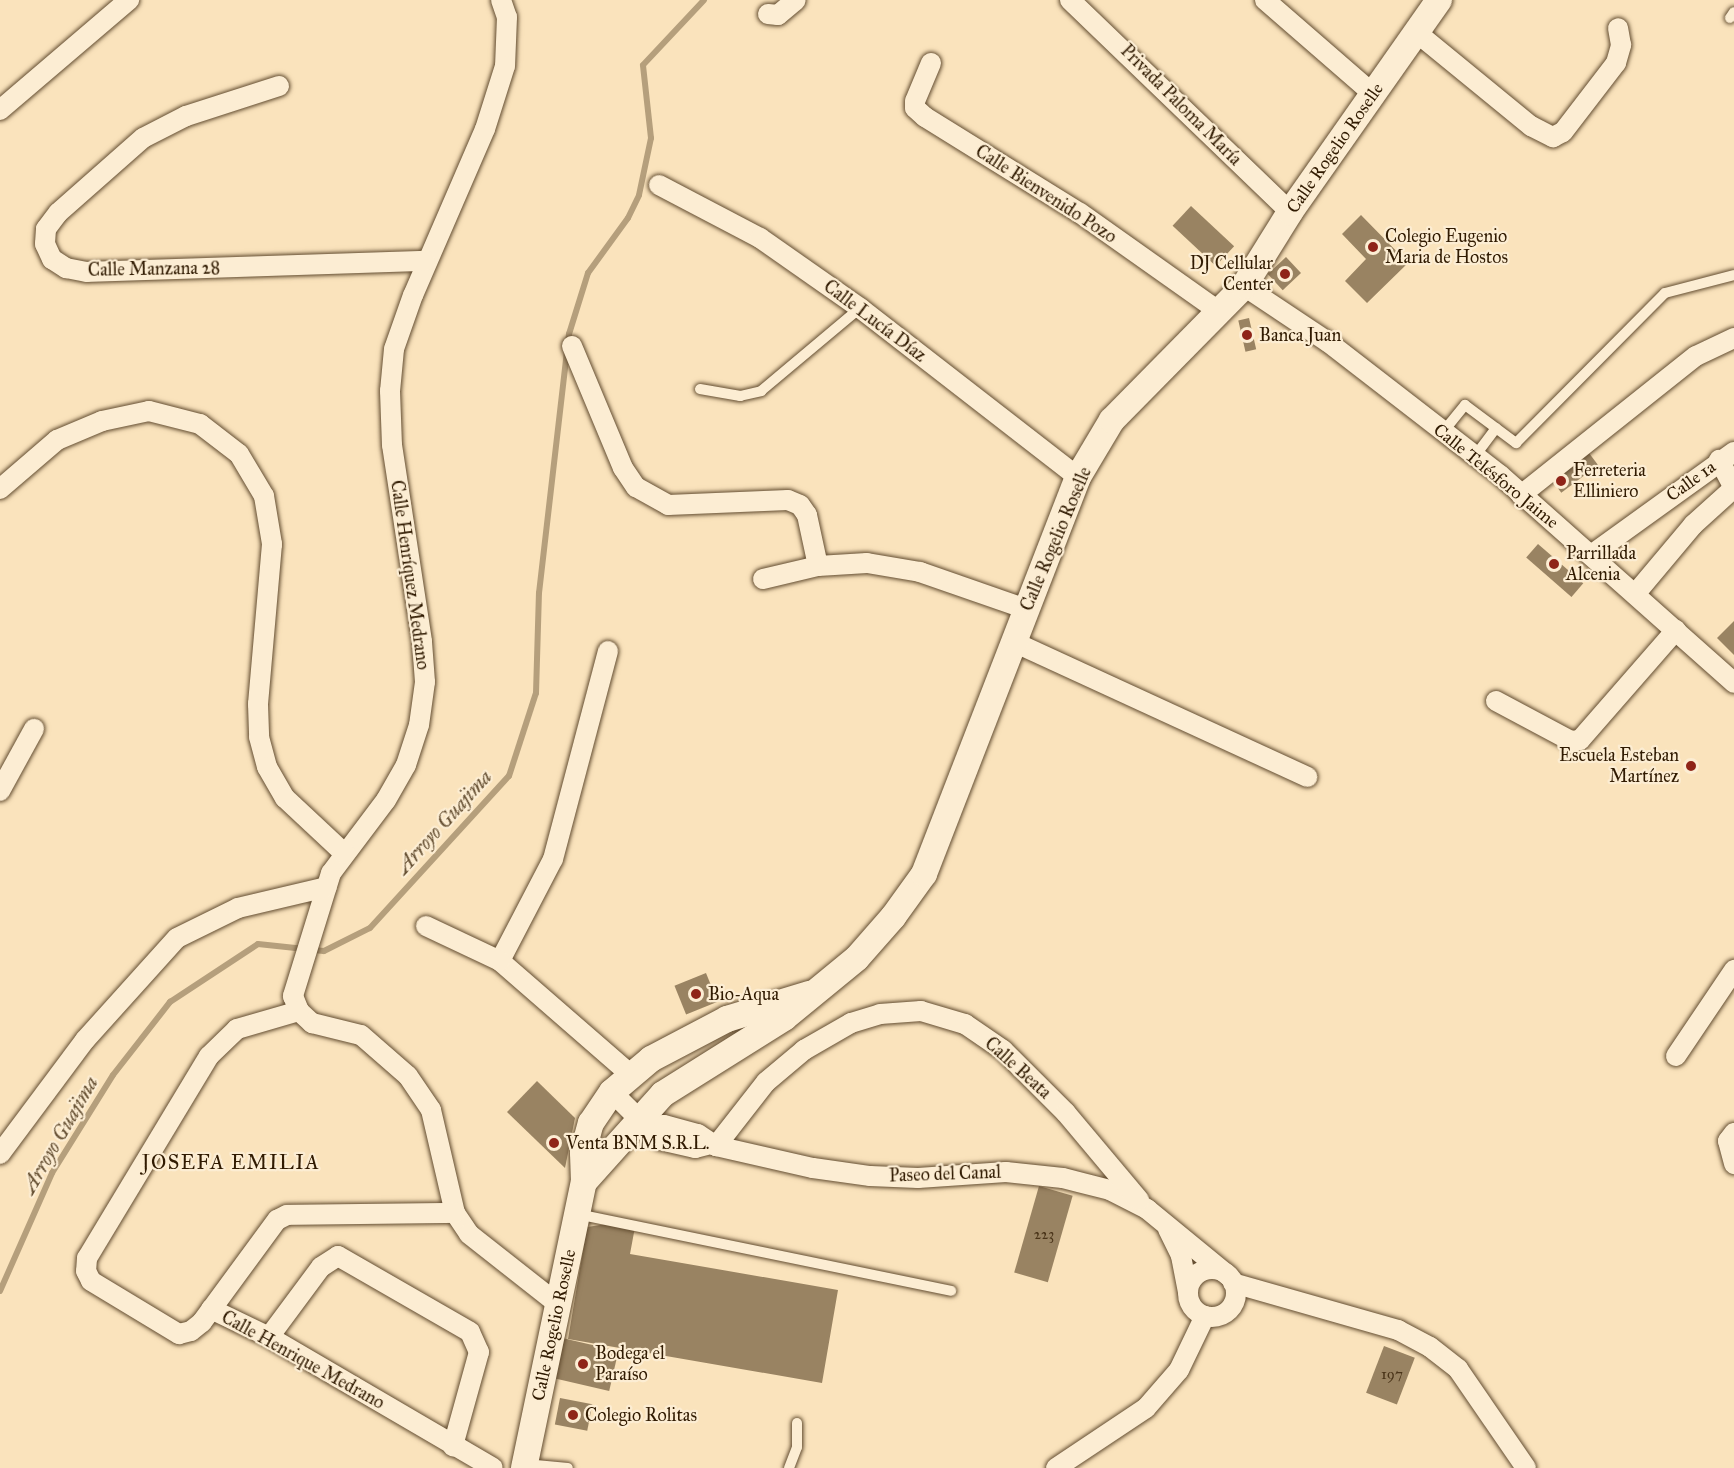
<!DOCTYPE html>
<meta charset="utf-8">
<style>
body{margin:0}
#map{position:relative;width:1734px;height:1468px;overflow:hidden;background:#fae3bc;font-family:"IM FELL Great Primer",serif}
div>[style]{position:absolute}
[style*='--x']{left:calc(var(--x)*1px);top:calc(var(--y)*1px);width:calc(var(--w)*1px);rotate:calc(var(--a)*1deg)}
.stream>*{height:6px;margin:-3px;padding:0 3px;transform-origin:3px;border-radius:3px;background:#b59f7c}
.building>*{inset:0;background:#998362;transform-origin:0 0}
.roads{filter:drop-shadow(0 0 2px #624c30) drop-shadow(0 0 2px #624c30)}
.service>*{height:10px;margin:-5px;padding:0 5px;transform-origin:5px;border-radius:5px;background:#fcedd3}
.minor>*{height:20px;margin:-10px;padding:0 10px;transform-origin:10px;border-radius:10px;background:#fcedd3}
.minor>.ring{margin:-10px;padding:0;box-sizing:content-box;background:none;border:20px solid #fcedd3;border-radius:50%}
.tertiary>*{height:26px;margin:-13px;padding:0 13px;transform-origin:13px;border-radius:13px;background:#fcedd3}
.dots>*{width:16px;height:16px;translate:-50% -50%;box-sizing:border-box;border:3px solid #fcedd3;border-radius:50%}
span{translate:-50% -50%;white-space:nowrap;text-align:center;line-height:1.15;-webkit-text-stroke:4.5px #fcedd3;paint-order:stroke}
.number-label{font-size:15px;color:#4a3419}
.number-label span{-webkit-text-stroke-width:0}
.street-label{font-size:18px;color:#301a01}
.poi-label{font-size:18px;color:#301a01}
.left{translate:0 -50%;text-align:left}
.right{translate:-100% -50%;text-align:right}
.water-label{font-size:20px;color:#654f32;font-style:italic}
.neighbourhood-label{font-size:20px;color:#301a01;letter-spacing:1.5px}
</style>
<div id="map">
<div class="stream">
<div style="--x:0;--y:1291;--w:129;--a:-66.2"></div>
<div style="--x:52;--y:1173;--w:115;--a:-58.1"></div>
<div style="--x:113;--y:1075;--w:93;--a:-52"></div>
<div style="--x:170;--y:1002;--w:105;--a:-33.4"></div>
<div style="--x:258;--y:944;--w:66;--a:6.1"></div>
<div style="--x:324;--y:951;--w:51;--a:-26.6"></div>
<div style="--x:370;--y:928;--w:206;--a:-47.6"></div>
<div style="--x:509;--y:776;--w:87;--a:-72"></div>
<div style="--x:536;--y:693;--w:100;--a:-88.3"></div>
<div style="--x:539;--y:593;--w:261;--a:-83.4"></div>
<div style="--x:569;--y:334;--w:64;--a:-72.7"></div>
<div style="--x:588;--y:273;--w:68;--a:-54"></div>
<div style="--x:628;--y:218;--w:25;--a:-64"></div>
<div style="--x:639;--y:195;--w:58;--a:-78.1"></div>
<div style="--x:651;--y:138;--w:73;--a:-96.3"></div>
<div style="--x:643;--y:65;--w:89;--a:-46.8"></div>
</div>
<div class="building">
<div style="left:1191px;top:206px;width:59px;height:27px;rotate:43deg"></div>
<div style="clip-path:polygon(1361px 215px,1408px 263px,1367px 303px,1345px 281px,1366px 259px,1342px 234px)"></div>
<div style="left:1286px;top:257px;width:22px;height:25px;rotate:47deg"></div>
<div style="left:1249px;top:318px;width:32px;height:11px;rotate:77deg"></div>
<div style="left:1586px;top:449px;width:20px;height:46px;rotate:53deg"></div>
<div style="left:1538px;top:544px;width:60px;height:18px;rotate:41deg"></div>
<div style="clip-path:polygon(1734px 621px,1734px 655px,1717px 638px)"></div>
<div style="left:706px;top:973px;width:31px;height:34px;rotate:68deg"></div>
<div style="clip-path:polygon(537px 1081px,575px 1118px,565px 1168px,507px 1112px)"></div>
<div style="left:1039px;top:1186px;width:35px;height:90px;rotate:16deg"></div>
<div style="clip-path:polygon(614px 1223px,635px 1227px,630px 1254px,838px 1290px,822px 1383px,568px 1339px,587px 1227px)"></div>
<div style="left:558px;top:1337px;width:62px;height:41px;rotate:13deg"></div>
<div style="left:1384px;top:1346px;width:33px;height:50px;rotate:21deg"></div>
<div style="left:560px;top:1398px;width:33px;height:27px;rotate:11deg"></div>
</div>
<div class="roads">
<div class="service">
<div style="--x:1730;--y:18;--w:7;--a:-56"></div>
<div style="--x:700;--y:389;--w:41;--a:9.9"></div>
<div style="--x:740;--y:396;--w:22;--a:-13"></div>
<div style="--x:761;--y:391;--w:129;--a:-40"></div>
<div style="--x:1443;--y:432;--w:35;--a:-51"></div>
<div style="--x:1465;--y:405;--w:64;--a:36.7"></div>
<div style="--x:1516;--y:443;--w:211;--a:-45.2"></div>
<div style="--x:1665;--y:293;--w:71;--a:-14.6"></div>
<div style="--x:1475;--y:456;--w:35;--a:-53"></div>
<div style="--x:577;--y:1214;--w:382;--a:11.6"></div>
<div style="--x:525;--y:1464;--w:43;--a:5.3"></div>
<div style="--x:789;--y:1468;--w:22;--a:-69"></div>
<div style="--x:797;--y:1447;--w:24;--a:-90"></div>
</div>
<div class="minor">
<div style="--x:501;--y:0;--w:18;--a:71"></div>
<div style="--x:507;--y:17;--w:49;--a:92.3"></div>
<div style="--x:505;--y:66;--w:66;--a:107.6"></div>
<div style="--x:485;--y:129;--w:181;--a:113.4"></div>
<div style="--x:413;--y:295;--w:57;--a:109.4"></div>
<div style="--x:394;--y:349;--w:42;--a:95.4"></div>
<div style="--x:390;--y:391;--w:54;--a:87.9"></div>
<div style="--x:392;--y:445;--w:199;--a:81.3"></div>
<div style="--x:422;--y:642;--w:40;--a:85.7"></div>
<div style="--x:425;--y:682;--w:43;--a:97.9"></div>
<div style="--x:419;--y:725;--w:42;--a:108"></div>
<div style="--x:406;--y:765;--w:40;--a:119.7"></div>
<div style="--x:386;--y:800;--w:91;--a:127"></div>
<div style="--x:331;--y:873;--w:129;--a:107.2"></div>
<div style="--x:293;--y:996;--w:16;--a:68"></div>
<div style="--x:299;--y:1011;--w:18;--a:43"></div>
<div style="--x:312;--y:1023;--w:50;--a:13.8"></div>
<div style="--x:361;--y:1035;--w:62;--a:41.1"></div>
<div style="--x:408;--y:1076;--w:41;--a:55.9"></div>
<div style="--x:431;--y:1110;--w:106;--a:76.9"></div>
<div style="--x:455;--y:1213;--w:25;--a:56"></div>
<div style="--x:469;--y:1234;--w:113;--a:38.2"></div>
<div style="--x:1070;--y:0;--w:306;--a:43.9"></div>
<div style="--x:1265;--y:0;--w:143;--a:41"></div>
<div style="--x:768;--y:14;--w:10;--a:6"></div>
<div style="--x:778;--y:15;--w:23;--a:-40"></div>
<div style="--x:1416;--y:32;--w:149;--a:39.3"></div>
<div style="--x:1531;--y:126;--w:25;--a:27"></div>
<div style="--x:1553;--y:137;--w:11;--a:-27"></div>
<div style="--x:1563;--y:132;--w:87;--a:-52.5"></div>
<div style="--x:1616;--y:63;--w:19;--a:-74"></div>
<div style="--x:1621;--y:45;--w:17;--a:-100"></div>
<div style="--x:931;--y:63;--w:41;--a:112.8"></div>
<div style="--x:915;--y:101;--w:7;--a:90"></div>
<div style="--x:915;--y:108;--w:13;--a:42"></div>
<div style="--x:925;--y:117;--w:182;--a:31.8"></div>
<div style="--x:1080;--y:213;--w:168;--a:35.3"></div>
<div style="--x:279;--y:86;--w:98;--a:162.1"></div>
<div style="--x:186;--y:116;--w:48;--a:152.9"></div>
<div style="--x:143;--y:138;--w:113;--a:138.6"></div>
<div style="--x:58;--y:213;--w:20;--a:127"></div>
<div style="--x:46;--y:229;--w:15;--a:94"></div>
<div style="--x:45;--y:244;--w:17;--a:65"></div>
<div style="--x:52;--y:259;--w:17;--a:33"></div>
<div style="--x:66;--y:268;--w:21;--a:11"></div>
<div style="--x:87;--y:272;--w:338;--a:-1.9"></div>
<div style="--x:0;--y:110;--w:170;--a:-40.5"></div>
<div style="--x:659;--y:185;--w:114;--a:27.7"></div>
<div style="--x:760;--y:238;--w:122;--a:35"></div>
<div style="--x:860;--y:308;--w:276;--a:37.8"></div>
<div style="--x:1244;--y:286;--w:101;--a:33.7"></div>
<div style="--x:1328;--y:342;--w:217;--a:37.7"></div>
<div style="--x:1500;--y:475;--w:313;--a:41.6"></div>
<div style="--x:572;--y:346;--w:132;--a:67.3"></div>
<div style="--x:623;--y:468;--w:23;--a:56"></div>
<div style="--x:636;--y:487;--w:37;--a:29"></div>
<div style="--x:668;--y:505;--w:120;--a:-2.4"></div>
<div style="--x:788;--y:500;--w:13;--a:23"></div>
<div style="--x:800;--y:505;--w:12;--a:55"></div>
<div style="--x:807;--y:515;--w:52;--a:77.8"></div>
<div style="--x:0;--y:489;--w:75;--a:-40.7"></div>
<div style="--x:57;--y:440;--w:49;--a:-22.9"></div>
<div style="--x:102;--y:421;--w:48;--a:-12"></div>
<div style="--x:149;--y:411;--w:53;--a:14.3"></div>
<div style="--x:200;--y:424;--w:49;--a:37.6"></div>
<div style="--x:239;--y:454;--w:49;--a:59.2"></div>
<div style="--x:264;--y:496;--w:49;--a:80.5"></div>
<div style="--x:272;--y:544;--w:161;--a:95"></div>
<div style="--x:258;--y:704;--w:33;--a:88"></div>
<div style="--x:259;--y:737;--w:31;--a:75"></div>
<div style="--x:267;--y:767;--w:36;--a:60"></div>
<div style="--x:285;--y:798;--w:81;--a:43"></div>
<div style="--x:1521;--y:495;--w:223;--a:-38.5"></div>
<div style="--x:1696;--y:356;--w:42;--a:-25.3"></div>
<div style="--x:1591;--y:555;--w:176;--a:-35.8"></div>
<div style="--x:763;--y:579;--w:57;--a:-13.3"></div>
<div style="--x:818;--y:566;--w:49;--a:-3.5"></div>
<div style="--x:867;--y:563;--w:54;--a:9.6"></div>
<div style="--x:920;--y:572;--w:112;--a:19.2"></div>
<div style="--x:1636;--y:593;--w:89;--a:-50"></div>
<div style="--x:1693;--y:525;--w:55;--a:-42.1"></div>
<div style="--x:1734;--y:488;--w:32;--a:-118"></div>
<div style="--x:1014;--y:642;--w:323;--a:24.7"></div>
<div style="--x:608;--y:651;--w:215;--a:104.8"></div>
<div style="--x:553;--y:859;--w:115;--a:117.5"></div>
<div style="--x:500;--y:961;--w:172;--a:41"></div>
<div style="--x:1496;--y:701;--w:85;--a:28.1"></div>
<div style="--x:1571;--y:741;--w:9;--a:-6"></div>
<div style="--x:1580;--y:740;--w:146;--a:-48.9"></div>
<div style="--x:0;--y:791;--w:71;--a:-61.3"></div>
<div style="--x:426;--y:926;--w:82;--a:25.3"></div>
<div style="--x:299;--y:1011;--w:65;--a:163.8"></div>
<div style="--x:237;--y:1029;--w:39;--a:136"></div>
<div style="--x:209;--y:1056;--w:236;--a:121.1"></div>
<div style="--x:87;--y:1258;--w:13;--a:94"></div>
<div style="--x:86;--y:1271;--w:11;--a:63"></div>
<div style="--x:91;--y:1281;--w:103;--a:31.1"></div>
<div style="--x:179;--y:1334;--w:12;--a:-14"></div>
<div style="--x:191;--y:1331;--w:14;--a:-39"></div>
<div style="--x:202;--y:1322;--w:127;--a:-53.7"></div>
<div style="--x:277;--y:1220;--w:11;--a:-27"></div>
<div style="--x:287;--y:1215;--w:168;--a:-0.7"></div>
<div style="--x:1676;--y:1056;--w:104;--a:-56"></div>
<div style="--x:612;--y:1092;--w:68;--a:45"></div>
<div style="--x:660;--y:1140;--w:36;--a:13"></div>
<div style="--x:695;--y:1148;--w:16;--a:-14"></div>
<div style="--x:651;--y:1131;--w:14;--a:-25"></div>
<div style="--x:664;--y:1125;--w:35;--a:15"></div>
<div style="--x:698;--y:1134;--w:22;--a:34"></div>
<div style="--x:716;--y:1146;--w:99;--a:12.8"></div>
<div style="--x:813;--y:1168;--w:58;--a:8"></div>
<div style="--x:870;--y:1176;--w:48;--a:2.4"></div>
<div style="--x:918;--y:1178;--w:88;--a:-3.9"></div>
<div style="--x:1006;--y:1172;--w:57;--a:6"></div>
<div style="--x:1063;--y:1178;--w:49;--a:14.3"></div>
<div style="--x:1110;--y:1190;--w:42;--a:27.2"></div>
<div style="--x:1147;--y:1209;--w:106;--a:39.3"></div>
<div style="--x:1734;--y:1133;--w:10;--a:127"></div>
<div style="--x:1728;--y:1141;--w:24;--a:75"></div>
<div style="--x:716;--y:1146;--w:81;--a:-52"></div>
<div style="--x:766;--y:1082;--w:50;--a:-40.1"></div>
<div style="--x:804;--y:1050;--w:54;--a:-29.9"></div>
<div style="--x:851;--y:1023;--w:30;--a:-17"></div>
<div style="--x:880;--y:1014;--w:41;--a:-4.2"></div>
<div style="--x:921;--y:1011;--w:46;--a:16.5"></div>
<div style="--x:965;--y:1024;--w:46;--a:34.4"></div>
<div style="--x:1003;--y:1050;--w:89;--a:45"></div>
<div style="--x:1066;--y:1113;--w:114;--a:50"></div>
<div style="--x:0;--y:1154;--w:142;--a:-53.3"></div>
<div style="--x:85;--y:1040;--w:137;--a:-48"></div>
<div style="--x:177;--y:938;--w:68;--a:-26.2"></div>
<div style="--x:238;--y:908;--w:91;--a:-13.3"></div>
<div style="--x:1168;--y:1229;--w:30;--a:64"></div>
<div style="--x:1181;--y:1256;--w:37;--a:79"></div>
<div class="ring" style="left:1188px;top:1269px;width:28px;height:28px"></div>
<div style="--x:1233;--y:1283;--w:172;--a:15.9"></div>
<div style="--x:1398;--y:1330;--w:36;--a:28"></div>
<div style="--x:1430;--y:1347;--w:36;--a:38"></div>
<div style="--x:1458;--y:1369;--w:120;--a:55.5"></div>
<div style="--x:211;--y:1309;--w:64;--a:25.8"></div>
<div style="--x:269;--y:1337;--w:259;--a:30.3"></div>
<div style="--x:269;--y:1337;--w:87;--a:-53.4"></div>
<div style="--x:321;--y:1267;--w:20;--a:-33"></div>
<div style="--x:338;--y:1256;--w:152;--a:29.9"></div>
<div style="--x:470;--y:1332;--w:22;--a:66"></div>
<div style="--x:479;--y:1352;--w:98;--a:105.5"></div>
<div style="--x:1056;--y:1468;--w:108;--a:-33.7"></div>
<div style="--x:1146;--y:1408;--w:50;--a:-49"></div>
<div style="--x:1179;--y:1370;--w:60;--a:-64.3"></div>
</div>
<div class="tertiary">
<div style="--x:584;--y:1182;--w:118;--a:-48.1"></div>
<div style="--x:663;--y:1094;--w:143;--a:-32.1"></div>
<div style="--x:784;--y:1018;--w:94;--a:-39.4"></div>
<div style="--x:857;--y:958;--w:55;--a:-48.7"></div>
<div style="--x:893;--y:917;--w:53;--a:-54.2"></div>
<div style="--x:924;--y:874;--w:426;--a:-68.8"></div>
<div style="--x:1078;--y:477;--w:66;--a:-59.2"></div>
<div style="--x:1112;--y:420;--w:188;--a:-45.4"></div>
<div style="--x:1244;--y:286;--w:87;--a:-58.1"></div>
<div style="--x:1290;--y:212;--w:259;--a:-54.9"></div>
<div style="--x:524;--y:1468;--w:292;--a:-78.2"></div>
<div style="--x:584;--y:1182;--w:30;--a:-92"></div>
<div style="--x:583;--y:1152;--w:30;--a:-75"></div>
<div style="--x:591;--y:1123;--w:37;--a:-56"></div>
<div style="--x:612;--y:1092;--w:51;--a:-40.2"></div>
<div style="--x:651;--y:1059;--w:86;--a:-27.8"></div>
<div style="--x:727;--y:1019;--w:86;--a:-17"></div>
</div>
</div>
<div class="dots">
<div style="left:1373px;top:247px;background:#8f2418"></div>
<div style="left:1285px;top:274px;background:#8f2418"></div>
<div style="left:1247px;top:335px;background:#8f2418"></div>
<div style="left:1561px;top:481px;background:#8f2418"></div>
<div style="left:1554px;top:564px;background:#8f2418"></div>
<div style="left:1691px;top:766px;background:#8f2418"></div>
<div style="left:696px;top:994px;background:#8f2418"></div>
<div style="left:554px;top:1143px;background:#8f2418"></div>
<div style="left:583px;top:1364px;background:#8f2418"></div>
<div style="left:573px;top:1415px;background:#8f2418"></div>
</div>
<div class="number-label">
<span style="left:1044px;top:1235px">223</span>
<span style="left:1392px;top:1375px">197</span>
</div>
<div class="street-label">
<span style="left:1181px;top:105px;rotate:45deg">Privada Paloma María</span>
<span style="left:1335px;top:148px;rotate:-55deg">Calle Rogelio Roselle</span>
<span style="left:1046px;top:194px;rotate:33deg">Calle Bienvenido Pozo</span>
<span style="left:154px;top:269px;rotate:-1deg">Calle Manzana 28</span>
<span style="left:875px;top:321px;rotate:37deg">Calle Lucía Díaz</span>
<span style="left:1496px;top:476px;rotate:39deg">Calle Telésforo Jaime</span>
<span style="left:1691px;top:481px;rotate:-36deg">Calle 1a</span>
<span style="left:1056px;top:539px;rotate:-67deg">Calle Rogelio Roselle</span>
<span style="left:410px;top:575px;rotate:82deg">Calle Henríquez Medrano</span>
<span style="left:1018px;top:1068px;rotate:42deg">Calle Beata</span>
<span style="left:945px;top:1174px;rotate:-2deg">Paseo del Canal</span>
<span style="left:554px;top:1325px;rotate:-78deg">Calle Rogelio Roselle</span>
<span style="left:303px;top:1360px;rotate:29deg">Calle Henrique Medrano</span>
</div>
<div class="poi-label">
<span class="left" style="left:1385px;top:247px">Colegio Eugenio<br>Maria de Hostos</span>
<span class="right" style="left:1273px;top:274px">DJ Cellular<br>Center</span>
<span class="left" style="left:1259px;top:335px">Banca Juan</span>
<span class="left" style="left:1573px;top:481px">Ferreteria<br>Elliniero</span>
<span class="left" style="left:1566px;top:564px">Parrillada<br>Alcenia</span>
<span class="right" style="left:1679px;top:766px">Escuela Esteban<br>Martínez</span>
<span class="left" style="left:708px;top:994px">Bio-Aqua</span>
<span class="left" style="left:566px;top:1143px">Venta BNM S.R.L.</span>
<span class="left" style="left:595px;top:1364px">Bodega el<br>Paraíso</span>
<span class="left" style="left:585px;top:1415px">Colegio Rolitas</span>
</div>
<div class="water-label">
<span style="left:444px;top:822px;rotate:-48deg">Arroyo Guajima</span>
<span style="left:60px;top:1135px;rotate:-60deg">Arroyo Guajima</span>
</div>
<div class="neighbourhood-label">
<span style="left:231px;top:1162px">JOSEFA EMILIA</span>
</div>
</div>
